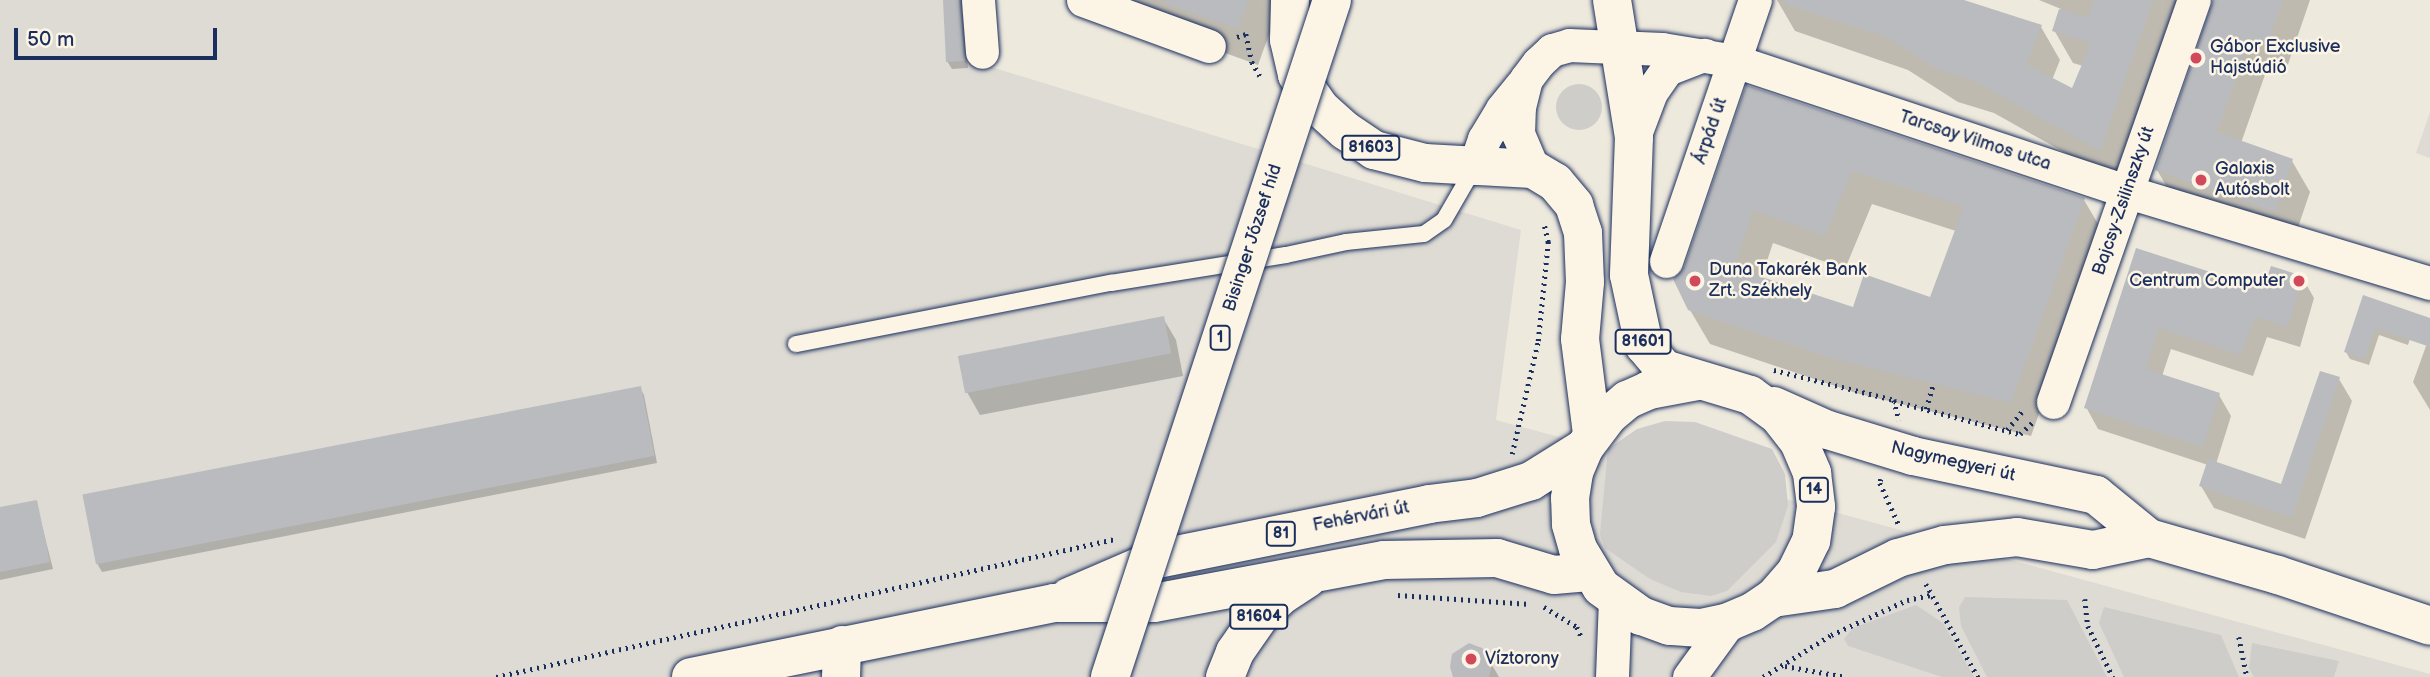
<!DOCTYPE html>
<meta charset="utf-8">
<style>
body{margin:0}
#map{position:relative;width:2430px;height:677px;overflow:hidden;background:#eee9dd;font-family:"Balsamiq Sans",sans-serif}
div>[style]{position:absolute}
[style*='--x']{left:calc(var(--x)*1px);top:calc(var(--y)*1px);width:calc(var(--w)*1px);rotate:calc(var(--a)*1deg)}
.built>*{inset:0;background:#dedbd4}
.green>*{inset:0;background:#cfcdca}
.round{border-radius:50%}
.shadow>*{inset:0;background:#0003}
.building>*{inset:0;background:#babbbe;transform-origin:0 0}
.path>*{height:4.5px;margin-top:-2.25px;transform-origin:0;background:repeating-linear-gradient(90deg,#1b2f5e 0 2px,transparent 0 7px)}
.roads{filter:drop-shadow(0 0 2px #1b2f5e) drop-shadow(0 0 2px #1b2f5e)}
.lane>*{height:16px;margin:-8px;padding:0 8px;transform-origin:8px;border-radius:8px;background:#fcf5e5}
.street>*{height:33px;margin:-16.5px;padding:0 16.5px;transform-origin:16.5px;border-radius:16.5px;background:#fcf5e5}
.primary>*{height:38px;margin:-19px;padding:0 19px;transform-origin:19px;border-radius:19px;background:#fcf5e5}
.bridges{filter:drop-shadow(0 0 2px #1b2f5e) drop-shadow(0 0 2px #1b2f5e)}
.primary-bridge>*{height:38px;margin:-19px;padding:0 19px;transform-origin:19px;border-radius:19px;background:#fcf5e5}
.dots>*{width:19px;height:19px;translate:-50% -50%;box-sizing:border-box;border:4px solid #fcf5e5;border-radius:50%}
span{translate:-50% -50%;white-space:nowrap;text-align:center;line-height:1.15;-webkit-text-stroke:5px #fcf5e5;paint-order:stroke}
.shield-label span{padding:2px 5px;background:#fcf5e5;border:2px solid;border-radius:5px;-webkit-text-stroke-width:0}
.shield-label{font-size:16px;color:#1b2f5e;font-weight:700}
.poi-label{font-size:18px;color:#1b2f5e}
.left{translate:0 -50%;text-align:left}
.right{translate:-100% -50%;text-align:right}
.street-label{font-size:18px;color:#1b2f5e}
.scale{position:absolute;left:14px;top:28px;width:203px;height:32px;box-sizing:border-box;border:4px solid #1b2f5e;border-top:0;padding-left:9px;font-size:21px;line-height:24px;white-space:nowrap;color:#1b2f5e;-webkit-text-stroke:5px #fcf5e5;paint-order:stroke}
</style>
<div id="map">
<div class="built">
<div style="clip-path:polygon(0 0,969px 0,972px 61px,1521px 230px,1496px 420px,2430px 674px,2430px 677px,0 677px)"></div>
<div style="clip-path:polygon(2430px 112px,2430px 158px,2416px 153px)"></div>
</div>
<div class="green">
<div class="round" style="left:1556px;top:84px;width:46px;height:46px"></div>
<div style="clip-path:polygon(1665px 421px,1695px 422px,1772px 449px,1785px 474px,1788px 506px,1776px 542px,1727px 591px,1711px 596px,1681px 592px,1650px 579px,1605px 548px,1600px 534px,1608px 449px,1637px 429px)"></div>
<div style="clip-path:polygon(1965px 597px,2067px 600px,2107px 677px,1987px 677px,1961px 626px,1959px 607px)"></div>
<div style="clip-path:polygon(1916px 605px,1943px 623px,1974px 677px,1942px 677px,1848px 646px,1844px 639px,1853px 628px)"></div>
<div style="clip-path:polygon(2104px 607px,2221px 635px,2239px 677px,2124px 677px,2099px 623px)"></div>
<div style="clip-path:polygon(2252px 643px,2339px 661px,2334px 677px,2254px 677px,2249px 668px)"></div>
</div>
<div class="shadow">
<div style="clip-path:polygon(945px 0,964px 0,962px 10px,968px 68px,952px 69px,947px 61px)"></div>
<div style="clip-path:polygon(1081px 0,1275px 0,1279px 7px,1258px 65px)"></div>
<div style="clip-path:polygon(1777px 0,1960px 0,2041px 27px,2060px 60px,2052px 80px,2073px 91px,2083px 66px,2073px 63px,2054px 30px,2061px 9px,2039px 0,2182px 0,2119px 183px,1994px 113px,1958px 102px,1908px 70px,1795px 31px)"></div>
<div style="clip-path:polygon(2214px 0,2310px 0,2284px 76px,2267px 69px,2241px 143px,2292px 161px,2310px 192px,2293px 242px,2175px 201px,2157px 170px)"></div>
<div style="clip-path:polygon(evenodd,1747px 87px,2084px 200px,2104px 234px,2031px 436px,1856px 393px,1710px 344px,1690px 310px,1686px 268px,1747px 87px,1872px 204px,1956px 231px,1932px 299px,1854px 310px,1761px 279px,1773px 243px,1845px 269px,1872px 204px)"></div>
<div style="clip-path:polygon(2137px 250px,2264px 291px,2302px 277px,2314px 298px,2300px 347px,2267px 337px,2253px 376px,2171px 349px,2162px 376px,2219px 395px,2231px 416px,2216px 464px,2282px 486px,2339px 379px,2352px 401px,2305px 539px,2214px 508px,2201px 486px,2208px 465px,2098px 429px,2086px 407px)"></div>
<div style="clip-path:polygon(2364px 297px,2416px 321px,2408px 345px,2379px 335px,2369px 365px,2350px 359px,2346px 352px)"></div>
<div style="clip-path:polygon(1163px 318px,1176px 340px,1183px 376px,980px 415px,967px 392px)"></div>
<div style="clip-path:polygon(2430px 335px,2430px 410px,2413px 382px)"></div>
<div style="clip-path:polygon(640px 388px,644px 395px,657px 463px,102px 572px,98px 565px,85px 497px)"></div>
<div style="clip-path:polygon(36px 502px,53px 569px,0 580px,0 509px)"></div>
<div style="clip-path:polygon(1469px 644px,1482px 648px,1499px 677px,1456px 677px,1454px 655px)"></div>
</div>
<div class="building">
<div style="clip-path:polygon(943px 0,959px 0,965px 61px,946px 62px)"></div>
<div style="clip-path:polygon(1165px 0,1248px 0,1238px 29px,1165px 3px)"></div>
<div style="clip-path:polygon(1786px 0,1964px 0,2042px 25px,2026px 64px,2072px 88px,2091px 43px,2052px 31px,2059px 9px,2088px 18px,2094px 0,2153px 0,2100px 151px,1974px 81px,1937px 69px,1887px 37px,1785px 4px)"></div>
<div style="clip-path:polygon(2213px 0,2283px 0,2267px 46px,2250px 39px,2217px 132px,2293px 159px,2276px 212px,2155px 170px)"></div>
<div style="clip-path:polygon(evenodd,1746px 85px,2085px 198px,2011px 403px,1835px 359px,1688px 310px,1673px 279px,1684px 267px,1746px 85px,1852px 171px,1964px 206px,1930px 297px,1864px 274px,1853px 307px,1734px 268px,1753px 210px,1825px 236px,1852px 171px)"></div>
<div style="clip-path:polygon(2136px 248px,2263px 289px,2271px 266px,2303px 276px,2288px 327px,2255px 317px,2241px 355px,2159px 328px,2146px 369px,2220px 393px,2203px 447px,2084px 408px)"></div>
<div style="clip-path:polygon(2363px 295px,2430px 318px,2430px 347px,2375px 328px,2365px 359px,2344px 352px)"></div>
<div style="left:1164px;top:316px;width:38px;height:210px;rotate:79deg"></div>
<div style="clip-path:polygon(2320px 371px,2340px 377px,2292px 517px,2199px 486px,2208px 459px,2281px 484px)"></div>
<div style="left:641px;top:386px;width:71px;height:569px;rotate:79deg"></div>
<div style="clip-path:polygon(37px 500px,50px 562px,0 572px,0 507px)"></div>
<div style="clip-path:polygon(1469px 643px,1488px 651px,1492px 665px,1489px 677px,1453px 677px,1450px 667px,1452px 654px)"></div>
</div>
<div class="path">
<div style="--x:1237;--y:37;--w:9;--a:-18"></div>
<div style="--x:1246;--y:34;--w:29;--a:78"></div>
<div style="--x:1252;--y:62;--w:20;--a:60"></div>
<div style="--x:1774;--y:370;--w:124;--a:14"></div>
<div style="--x:1894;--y:400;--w:21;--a:76"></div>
<div style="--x:1894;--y:401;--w:130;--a:14.7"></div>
<div style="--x:2020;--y:434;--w:19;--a:-43"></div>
<div style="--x:1926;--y:409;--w:26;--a:-74"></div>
<div style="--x:2007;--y:430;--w:27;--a:-51"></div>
<div style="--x:1512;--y:454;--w:116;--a:-77"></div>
<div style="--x:1538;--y:341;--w:100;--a:-84.2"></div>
<div style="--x:1548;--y:242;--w:17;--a:-103"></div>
<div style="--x:1881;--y:479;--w:4;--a:104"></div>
<div style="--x:1880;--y:483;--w:46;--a:65.7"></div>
<div style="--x:1926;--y:584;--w:107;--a:60.8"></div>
<div style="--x:1398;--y:595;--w:131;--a:3.9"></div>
<div style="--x:2085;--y:599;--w:27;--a:84"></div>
<div style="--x:2088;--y:626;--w:57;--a:63.9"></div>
<div style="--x:1544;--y:607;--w:39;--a:31"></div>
<div style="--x:1577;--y:627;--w:13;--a:67"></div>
<div style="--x:2239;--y:637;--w:41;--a:78.7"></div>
<div style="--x:1785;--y:666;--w:62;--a:10.2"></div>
<div style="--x:496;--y:677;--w:634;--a:-12.57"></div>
<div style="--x:1763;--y:677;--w:80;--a:-31.7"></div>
<div style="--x:1831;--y:635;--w:84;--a:-24.7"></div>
<div style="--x:1907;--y:600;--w:25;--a:-12"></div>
</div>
<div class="roads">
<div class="lane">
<div style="--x:796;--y:344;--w:321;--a:-11"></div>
<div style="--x:1111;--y:283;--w:177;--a:-9.1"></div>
<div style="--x:1286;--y:255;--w:61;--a:-12.2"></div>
<div style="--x:1346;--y:242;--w:78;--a:-5.9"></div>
<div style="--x:1424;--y:234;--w:24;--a:-35"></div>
<div style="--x:1444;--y:220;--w:60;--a:-60"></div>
</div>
<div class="street">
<div style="--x:978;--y:0;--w:52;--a:85.6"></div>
<div style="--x:1083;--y:0;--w:134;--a:20.1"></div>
<div style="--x:1634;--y:137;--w:48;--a:-69.3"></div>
<div style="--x:1651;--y:92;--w:28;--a:-55"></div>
<div style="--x:1667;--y:69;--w:40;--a:-21"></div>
<div style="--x:1474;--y:168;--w:31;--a:-71"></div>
<div style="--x:1484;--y:139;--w:35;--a:-59"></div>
<div style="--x:1502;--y:109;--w:32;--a:-51"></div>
<div style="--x:1533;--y:169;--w:38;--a:-113"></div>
<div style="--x:1518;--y:134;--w:27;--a:-88"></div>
<div style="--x:1519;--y:107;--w:29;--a:-76"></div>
<div style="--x:1526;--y:79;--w:20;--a:-53"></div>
<div style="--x:1538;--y:63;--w:19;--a:-43"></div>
<div style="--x:1552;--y:50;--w:18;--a:-16"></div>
<div style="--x:1569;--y:45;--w:93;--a:2.5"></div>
<div style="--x:1662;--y:49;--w:74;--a:9.3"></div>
<div style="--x:1735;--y:61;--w:414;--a:18.4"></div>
<div style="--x:2128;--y:192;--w:315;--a:16.8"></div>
<div style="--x:1666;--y:261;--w:276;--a:-71.2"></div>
<div style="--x:2053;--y:402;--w:426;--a:-70.7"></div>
<div style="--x:1612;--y:677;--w:77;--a:-87.8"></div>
<div style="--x:1689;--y:677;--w:68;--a:-54"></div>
</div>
<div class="primary">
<div style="--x:1290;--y:0;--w:40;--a:91.4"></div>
<div style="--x:1289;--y:40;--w:36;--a:77"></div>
<div style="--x:1297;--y:75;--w:39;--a:55"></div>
<div style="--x:1319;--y:107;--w:36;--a:42"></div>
<div style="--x:1346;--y:131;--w:34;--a:34"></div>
<div style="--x:1374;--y:150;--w:53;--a:14.3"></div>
<div style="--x:1425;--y:163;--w:108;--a:3.2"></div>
<div style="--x:1533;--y:169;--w:26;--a:31"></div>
<div style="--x:1555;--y:182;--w:30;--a:50"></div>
<div style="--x:1574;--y:205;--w:29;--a:72"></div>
<div style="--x:1583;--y:233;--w:49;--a:87.7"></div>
<div style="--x:1585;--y:282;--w:57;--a:95"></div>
<div style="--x:1580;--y:339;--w:96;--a:82.8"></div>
<div style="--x:1612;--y:0;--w:139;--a:80.9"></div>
<div style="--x:1634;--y:137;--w:138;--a:92.1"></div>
<div style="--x:1629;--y:275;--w:72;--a:77.9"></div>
<div style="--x:1644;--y:345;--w:31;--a:50"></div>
<div style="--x:1664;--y:369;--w:90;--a:16.8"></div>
<div style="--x:1750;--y:395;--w:34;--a:36"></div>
<div style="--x:1778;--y:415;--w:34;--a:52"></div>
<div style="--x:1799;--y:442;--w:34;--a:67"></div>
<div style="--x:1812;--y:473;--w:34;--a:83"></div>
<div style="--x:1816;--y:507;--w:34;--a:98"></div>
<div style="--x:1811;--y:541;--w:34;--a:116"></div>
<div style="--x:1796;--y:572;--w:35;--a:131"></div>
<div style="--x:1773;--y:598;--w:25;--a:146"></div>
<div style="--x:1752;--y:612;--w:25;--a:157"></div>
<div style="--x:1729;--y:622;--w:30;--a:168"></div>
<div style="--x:1700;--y:628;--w:31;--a:-176"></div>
<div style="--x:1669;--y:626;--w:30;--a:-160"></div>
<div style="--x:1641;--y:616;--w:49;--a:-144.1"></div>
<div style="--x:1601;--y:587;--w:44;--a:-121.2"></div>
<div style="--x:1578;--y:549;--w:26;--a:-106"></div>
<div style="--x:1571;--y:524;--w:26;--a:-92"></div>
<div style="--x:1570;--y:498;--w:26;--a:-81"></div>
<div style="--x:1574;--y:472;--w:26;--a:-67"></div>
<div style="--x:1584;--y:448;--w:40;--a:-53"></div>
<div style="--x:1608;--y:416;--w:25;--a:-40"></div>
<div style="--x:1627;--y:400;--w:24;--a:-24"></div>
<div style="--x:1649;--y:390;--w:49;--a:-10.6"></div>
<div style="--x:1774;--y:406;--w:59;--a:24"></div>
<div style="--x:1828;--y:430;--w:89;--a:17"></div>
<div style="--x:1913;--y:456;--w:187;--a:12"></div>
<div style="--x:2096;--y:495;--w:68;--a:39.1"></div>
<div style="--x:2149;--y:538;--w:134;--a:16"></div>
<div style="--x:2278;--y:575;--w:160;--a:18.5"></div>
<div style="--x:1069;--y:597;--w:96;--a:-23.4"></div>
<div style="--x:1157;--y:559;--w:278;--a:-11.4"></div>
<div style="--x:1429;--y:504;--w:48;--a:-7.1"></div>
<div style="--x:1477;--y:498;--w:57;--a:-17.5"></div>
<div style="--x:1531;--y:481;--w:62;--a:-31.9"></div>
<div style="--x:1773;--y:598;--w:63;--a:-8.3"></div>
<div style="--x:1835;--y:589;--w:70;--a:-26.2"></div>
<div style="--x:1898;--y:558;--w:49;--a:-15.5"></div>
<div style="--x:1945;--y:545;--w:72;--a:-6.3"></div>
<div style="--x:2017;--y:537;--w:77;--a:9.7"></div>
<div style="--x:2093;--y:550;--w:57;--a:-12.1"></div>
<div style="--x:691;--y:677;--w:370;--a:-11.5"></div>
<div style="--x:1054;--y:603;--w:100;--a:0"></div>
<div style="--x:1154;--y:603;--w:234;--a:-10.6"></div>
<div style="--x:1384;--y:560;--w:113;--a:-1"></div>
<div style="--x:1497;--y:558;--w:59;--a:16.6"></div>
<div style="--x:1554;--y:575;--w:35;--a:-5"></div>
<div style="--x:841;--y:677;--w:32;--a:-88"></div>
<div style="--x:1225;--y:677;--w:27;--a:-68"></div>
<div style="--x:1235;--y:652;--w:44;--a:-55.2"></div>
<div style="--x:1260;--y:616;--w:30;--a:-44"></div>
<div style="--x:1282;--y:595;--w:30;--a:-33"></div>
</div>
</div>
<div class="bridges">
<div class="primary-bridge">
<div style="--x:1110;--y:677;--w:712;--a:-71.84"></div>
</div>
</div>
<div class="dots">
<div style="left:2196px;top:58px;background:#d1495b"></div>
<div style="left:2201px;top:180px;background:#d1495b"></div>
<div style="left:1695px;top:281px;background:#d1495b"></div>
<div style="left:2299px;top:281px;background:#d1495b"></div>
<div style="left:1471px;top:659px;background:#d1495b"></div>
</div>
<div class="shield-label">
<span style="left:1371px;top:148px">81603</span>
<span style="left:1220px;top:338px">1</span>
<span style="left:1643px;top:342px">81601</span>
<span style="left:1814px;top:490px">14</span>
<span style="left:1281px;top:534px">81</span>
<span style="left:1259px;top:617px">81604</span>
</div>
<div class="poi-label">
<span class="left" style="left:2210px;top:58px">Gábor Exclusive<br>Hajstúdió</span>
<span class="left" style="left:2215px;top:180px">Galaxis<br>Autósbolt</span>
<span class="left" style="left:1709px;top:281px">Duna Takarék Bank<br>Zrt. Székhely</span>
<span class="right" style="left:2285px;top:281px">Centrum Computer</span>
<span class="left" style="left:1485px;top:659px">Víztorony</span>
</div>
<div class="street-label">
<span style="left:1711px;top:131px;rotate:-71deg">Árpád út</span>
<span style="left:1975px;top:141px;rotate:18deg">Tarcsay Vilmos utca</span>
<span style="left:2124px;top:201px;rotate:-71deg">Bajcsy-Zsilinszky út</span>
<span style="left:1253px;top:238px;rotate:-72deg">Bisinger József híd</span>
<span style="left:1953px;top:462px;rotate:13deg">Nagymegyeri út</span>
<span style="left:1361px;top:517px;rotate:-11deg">Fehérvári út</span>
</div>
<div class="scale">50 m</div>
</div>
